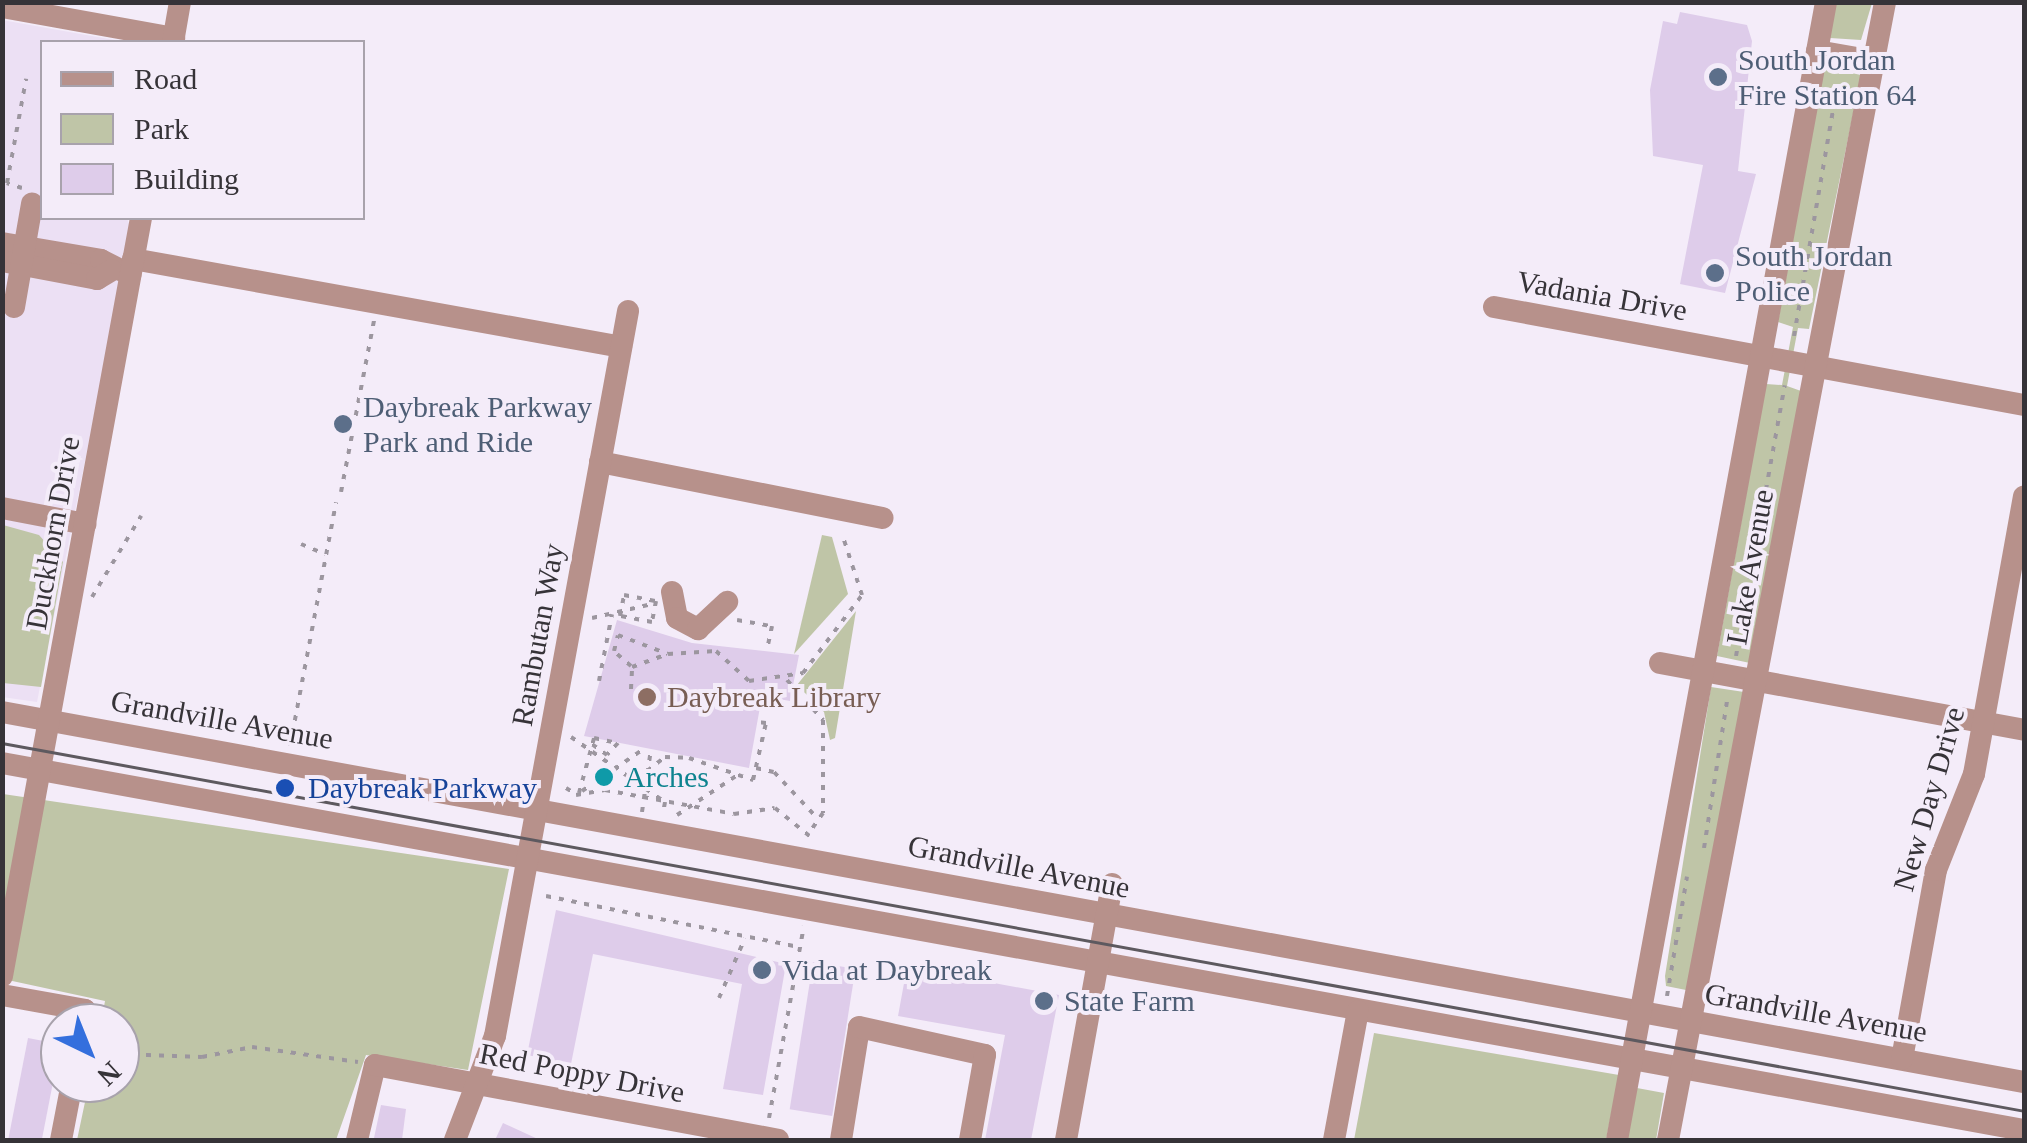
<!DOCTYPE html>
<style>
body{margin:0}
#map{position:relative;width:2027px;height:1143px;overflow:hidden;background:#f4ecf9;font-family:Georgia,serif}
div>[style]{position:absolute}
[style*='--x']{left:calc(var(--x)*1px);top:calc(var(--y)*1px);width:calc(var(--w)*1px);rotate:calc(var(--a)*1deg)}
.built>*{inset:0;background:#ece0f4}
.green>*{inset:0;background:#bfc5a7}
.building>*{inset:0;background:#deccea;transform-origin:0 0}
.path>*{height:4px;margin-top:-2px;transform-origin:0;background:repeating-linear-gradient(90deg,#9c969f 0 5px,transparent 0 13px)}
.minor>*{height:22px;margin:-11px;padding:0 11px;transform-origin:11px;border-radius:11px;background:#b7918b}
.tram>*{height:2.5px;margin:-1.25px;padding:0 1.25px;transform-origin:1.25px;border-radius:1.25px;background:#5d595f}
.dots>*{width:28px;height:28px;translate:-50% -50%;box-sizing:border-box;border:5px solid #f4ecf9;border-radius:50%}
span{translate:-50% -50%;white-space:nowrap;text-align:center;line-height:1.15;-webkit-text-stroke:8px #f4ecf9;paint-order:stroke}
.service-label{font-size:30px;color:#4e5e75}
.left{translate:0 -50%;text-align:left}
.street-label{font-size:30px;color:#363338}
.education-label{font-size:30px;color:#785e54}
.culture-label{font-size:30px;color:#0d838f}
.transit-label{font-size:30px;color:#164399}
.frame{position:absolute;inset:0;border:5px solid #363338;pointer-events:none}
.legend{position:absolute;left:40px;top:40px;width:325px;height:180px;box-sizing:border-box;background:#f4ecf9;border:2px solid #a8a2ac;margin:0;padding:12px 18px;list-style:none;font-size:30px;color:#363338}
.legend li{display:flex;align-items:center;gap:20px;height:50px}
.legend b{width:50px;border:2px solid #a8a2ac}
.north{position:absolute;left:40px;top:1003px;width:100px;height:100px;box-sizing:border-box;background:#f4ecf9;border:2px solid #a8a2ac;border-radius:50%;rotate:137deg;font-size:28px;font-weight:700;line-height:40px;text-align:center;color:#363338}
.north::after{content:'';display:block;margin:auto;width:35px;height:45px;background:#346fdd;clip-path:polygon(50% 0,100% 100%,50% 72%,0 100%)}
</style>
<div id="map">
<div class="built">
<div style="clip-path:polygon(2px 20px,126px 42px,42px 42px,42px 218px,127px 218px,131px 230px,37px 702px,2px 697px)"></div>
</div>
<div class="green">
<div style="clip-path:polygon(1832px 3px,1872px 3px,1861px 40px,1830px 38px)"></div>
<div style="clip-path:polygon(1824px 67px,1861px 75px,1809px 329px,1798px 328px,1787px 386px,1801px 391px,1750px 663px,1717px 656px,1766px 384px,1782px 385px,1793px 327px,1778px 322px)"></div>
<div style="clip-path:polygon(3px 525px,39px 535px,63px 562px,41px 687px,3px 683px)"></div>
<div style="clip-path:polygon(822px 535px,832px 537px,848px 594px,794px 654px)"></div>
<div style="clip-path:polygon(856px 611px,835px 738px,830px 740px,824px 712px,797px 685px)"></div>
<div style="clip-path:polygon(1711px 687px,1744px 692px,1691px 991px,1666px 986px,1665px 976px)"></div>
<div style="clip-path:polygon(3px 794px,509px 869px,468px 1070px,366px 1055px,336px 1140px,77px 1140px,89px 1083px,120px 1083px,120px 1023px,101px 1023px,105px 1001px,3px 979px)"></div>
<div style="clip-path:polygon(1374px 1033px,1619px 1075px,1606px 1140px,1354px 1140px)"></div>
<div style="clip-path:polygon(1637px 1088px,1664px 1093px,1656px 1140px,1626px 1140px)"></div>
</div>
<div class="building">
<div style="clip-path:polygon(1680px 12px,1747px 25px,1752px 41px,1738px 171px,1756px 174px,1725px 293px,1680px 284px,1703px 165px,1653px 156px,1650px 90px,1663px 21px,1677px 24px)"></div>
<div style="clip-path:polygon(617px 620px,692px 643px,799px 655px,790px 701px,762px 696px,749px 768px,584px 736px)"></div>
<div style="clip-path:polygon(556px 910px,786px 964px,763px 1095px,723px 1089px,742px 984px,593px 954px,571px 1064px,527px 1055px)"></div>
<div style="left:813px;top:962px;width:43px;height:149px;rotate:9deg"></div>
<div style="clip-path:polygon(907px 967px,1059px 995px,1031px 1140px,985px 1140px,1005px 1035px,898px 1016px)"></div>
<div style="left:28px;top:1038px;width:33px;height:103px;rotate:11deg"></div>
<div style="clip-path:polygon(381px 1105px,406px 1109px,402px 1140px,374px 1138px)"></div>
<div style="clip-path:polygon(503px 1123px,540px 1140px,495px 1140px)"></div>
</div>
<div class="path">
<div style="--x:22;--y:188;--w:16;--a:-162"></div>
<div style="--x:7;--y:183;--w:106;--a:-79.6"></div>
<div style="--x:1794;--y:336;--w:252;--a:-80.2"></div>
<div style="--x:341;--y:492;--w:175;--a:-79.1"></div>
<div style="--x:301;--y:544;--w:26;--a:23"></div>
<div style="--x:624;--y:595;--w:33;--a:11"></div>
<div style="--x:656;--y:601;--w:21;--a:101"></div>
<div style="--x:652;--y:622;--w:33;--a:-169"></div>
<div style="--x:620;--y:616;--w:21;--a:-79"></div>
<div style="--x:92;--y:597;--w:95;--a:-58.8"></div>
<div style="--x:592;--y:618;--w:66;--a:-13.2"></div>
<div style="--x:737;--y:620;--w:36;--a:10"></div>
<div style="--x:772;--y:626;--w:24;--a:102"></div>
<div style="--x:1736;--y:656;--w:275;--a:-79.8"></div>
<div style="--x:631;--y:666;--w:23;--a:-139"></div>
<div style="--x:614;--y:651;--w:16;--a:-76"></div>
<div style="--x:618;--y:635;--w:53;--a:20.8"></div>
<div style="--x:787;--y:680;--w:54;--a:48"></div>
<div style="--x:823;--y:720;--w:93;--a:90"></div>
<div style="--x:823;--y:813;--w:28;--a:125"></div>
<div style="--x:599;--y:681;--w:68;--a:-79"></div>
<div style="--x:631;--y:689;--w:22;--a:-87"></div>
<div style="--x:632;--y:667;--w:38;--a:-20"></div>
<div style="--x:668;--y:654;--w:48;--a:-3.6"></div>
<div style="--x:716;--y:651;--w:45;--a:42.3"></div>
<div style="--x:749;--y:681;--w:55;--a:-8.4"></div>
<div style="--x:803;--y:673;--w:98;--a:-52.9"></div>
<div style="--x:862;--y:595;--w:61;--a:-108.1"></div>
<div style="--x:571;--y:737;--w:114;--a:34.7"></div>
<div style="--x:665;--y:802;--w:11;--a:100"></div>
<div style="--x:290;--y:746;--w:248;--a:-79.3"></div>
<div style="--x:756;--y:768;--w:18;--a:13"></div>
<div style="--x:774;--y:772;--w:64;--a:46.9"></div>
<div style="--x:647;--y:771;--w:23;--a:-38"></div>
<div style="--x:665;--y:757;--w:24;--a:2"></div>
<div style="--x:689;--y:758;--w:68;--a:19"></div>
<div style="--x:753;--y:780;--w:58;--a:-77.2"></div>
<div style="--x:766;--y:723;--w:9;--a:-174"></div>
<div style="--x:566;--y:788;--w:13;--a:32"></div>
<div style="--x:582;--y:791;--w:76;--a:-34.3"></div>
<div style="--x:579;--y:793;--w:57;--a:-74.7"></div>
<div style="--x:594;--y:738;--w:25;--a:12"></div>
<div style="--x:618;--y:743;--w:16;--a:133"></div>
<div style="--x:607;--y:755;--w:19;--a:-144"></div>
<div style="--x:576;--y:795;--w:29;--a:-10"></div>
<div style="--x:605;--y:790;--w:131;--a:10.5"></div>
<div style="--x:734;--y:814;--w:41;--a:-8.3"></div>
<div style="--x:775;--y:808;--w:48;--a:39"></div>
<div style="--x:642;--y:812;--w:64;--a:-81.9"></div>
<div style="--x:677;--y:815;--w:71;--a:-33.5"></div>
<div style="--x:1704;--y:848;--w:155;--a:-81.1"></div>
<div style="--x:546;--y:896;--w:259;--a:11.4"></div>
<div style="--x:1667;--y:996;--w:121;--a:-80.5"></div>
<div style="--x:719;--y:998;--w:65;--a:-66.6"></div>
<div style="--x:120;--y:1054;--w:82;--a:2.1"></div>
<div style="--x:202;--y:1057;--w:51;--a:-11.3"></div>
<div style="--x:252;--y:1047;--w:107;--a:8.1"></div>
<div style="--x:769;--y:1118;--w:195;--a:-79.7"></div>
</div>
<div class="minor">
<div style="--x:2;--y:7;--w:175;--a:10.2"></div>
<div style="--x:173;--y:42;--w:41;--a:-80.1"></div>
<div style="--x:1817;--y:51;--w:58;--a:10"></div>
<div style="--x:2;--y:243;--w:100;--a:9.7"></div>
<div style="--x:101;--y:260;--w:33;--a:27"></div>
<div style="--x:133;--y:259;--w:496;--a:10.2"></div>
<div style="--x:2;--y:261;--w:97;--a:10.7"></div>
<div style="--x:97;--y:279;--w:17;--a:-31"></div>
<div style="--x:14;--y:307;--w:105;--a:-80.1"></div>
<div style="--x:1494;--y:307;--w:539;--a:10.48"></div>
<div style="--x:600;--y:462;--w:288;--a:11.2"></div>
<div style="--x:2;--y:508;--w:85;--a:10.9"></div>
<div style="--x:672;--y:592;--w:26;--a:79"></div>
<div style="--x:677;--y:618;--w:24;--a:28"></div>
<div style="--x:698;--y:629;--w:40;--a:-43"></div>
<div style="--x:1660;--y:663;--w:370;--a:10.4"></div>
<div style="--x:2;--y:712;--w:2056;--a:10.37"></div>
<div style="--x:2;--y:763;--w:2055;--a:10.29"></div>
<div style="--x:2;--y:976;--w:771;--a:-79.61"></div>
<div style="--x:2;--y:995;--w:84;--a:10.2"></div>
<div style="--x:85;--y:1010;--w:13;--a:99"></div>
<div style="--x:1902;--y:1059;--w:192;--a:-79.8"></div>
<div style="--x:1936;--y:870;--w:103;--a:-68.4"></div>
<div style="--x:1974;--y:774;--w:282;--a:-79.8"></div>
<div style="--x:61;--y:1140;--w:58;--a:-79.1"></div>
<div style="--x:357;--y:1140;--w:77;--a:-76.5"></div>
<div style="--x:375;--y:1065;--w:410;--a:10.5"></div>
<div style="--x:455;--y:1140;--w:111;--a:-69"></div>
<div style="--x:495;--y:1036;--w:737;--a:-79.6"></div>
<div style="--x:841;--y:1140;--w:114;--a:-80.9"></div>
<div style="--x:859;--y:1027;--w:129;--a:12.5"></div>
<div style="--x:985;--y:1055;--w:86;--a:100"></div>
<div style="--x:1066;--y:1140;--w:260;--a:-79.8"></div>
<div style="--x:1334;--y:1140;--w:131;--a:-79.5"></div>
<div style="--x:1617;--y:1140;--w:1157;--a:-79.59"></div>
<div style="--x:1668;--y:1140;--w:1159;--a:-79.2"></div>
</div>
<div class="tram">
<div style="--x:2;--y:743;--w:2055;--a:10.31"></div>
</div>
<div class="dots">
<div style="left:1718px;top:77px;background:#5c6f8a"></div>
<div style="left:1715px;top:273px;background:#5c6f8a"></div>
<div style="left:343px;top:424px;background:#5c6f8a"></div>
<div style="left:647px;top:697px;background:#8d6e63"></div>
<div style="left:604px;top:777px;background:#0f9aa8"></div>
<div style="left:285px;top:788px;background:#1a4fb4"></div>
<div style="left:762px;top:970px;background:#5c6f8a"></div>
<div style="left:1044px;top:1001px;background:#5c6f8a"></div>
</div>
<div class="service-label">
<span class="left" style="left:1738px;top:77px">South Jordan<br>Fire Station 64</span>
<span class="left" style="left:1735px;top:273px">South Jordan<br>Police</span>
<span class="left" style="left:363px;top:424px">Daybreak Parkway<br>Park and Ride</span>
<span class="left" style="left:782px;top:970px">Vida at Daybreak</span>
<span class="left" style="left:1064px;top:1001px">State Farm</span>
</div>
<div class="street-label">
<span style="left:1602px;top:296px;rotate:10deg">Vadania Drive</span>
<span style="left:53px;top:533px;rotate:-80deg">Duckhorn Drive</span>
<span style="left:1750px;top:567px;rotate:-80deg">Lake Avenue</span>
<span style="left:538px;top:635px;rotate:-80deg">Rambutan Way</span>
<span style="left:222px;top:720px;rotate:10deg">Grandville Avenue</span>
<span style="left:1929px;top:799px;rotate:-74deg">New Day Drive</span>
<span style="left:1019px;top:867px;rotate:11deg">Grandville Avenue</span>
<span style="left:1816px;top:1013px;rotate:10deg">Grandville Avenue</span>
<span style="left:582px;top:1073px;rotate:11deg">Red Poppy Drive</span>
</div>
<div class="education-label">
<span class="left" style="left:667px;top:697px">Daybreak Library</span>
</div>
<div class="culture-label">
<span class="left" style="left:624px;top:777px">Arches</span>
</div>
<div class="transit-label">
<span class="left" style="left:308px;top:788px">Daybreak Parkway</span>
</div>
<div class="frame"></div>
<ul class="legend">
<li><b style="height:12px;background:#b7918b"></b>Road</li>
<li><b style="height:28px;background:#bfc5a7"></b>Park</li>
<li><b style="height:28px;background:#deccea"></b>Building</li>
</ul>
<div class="north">N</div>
</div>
